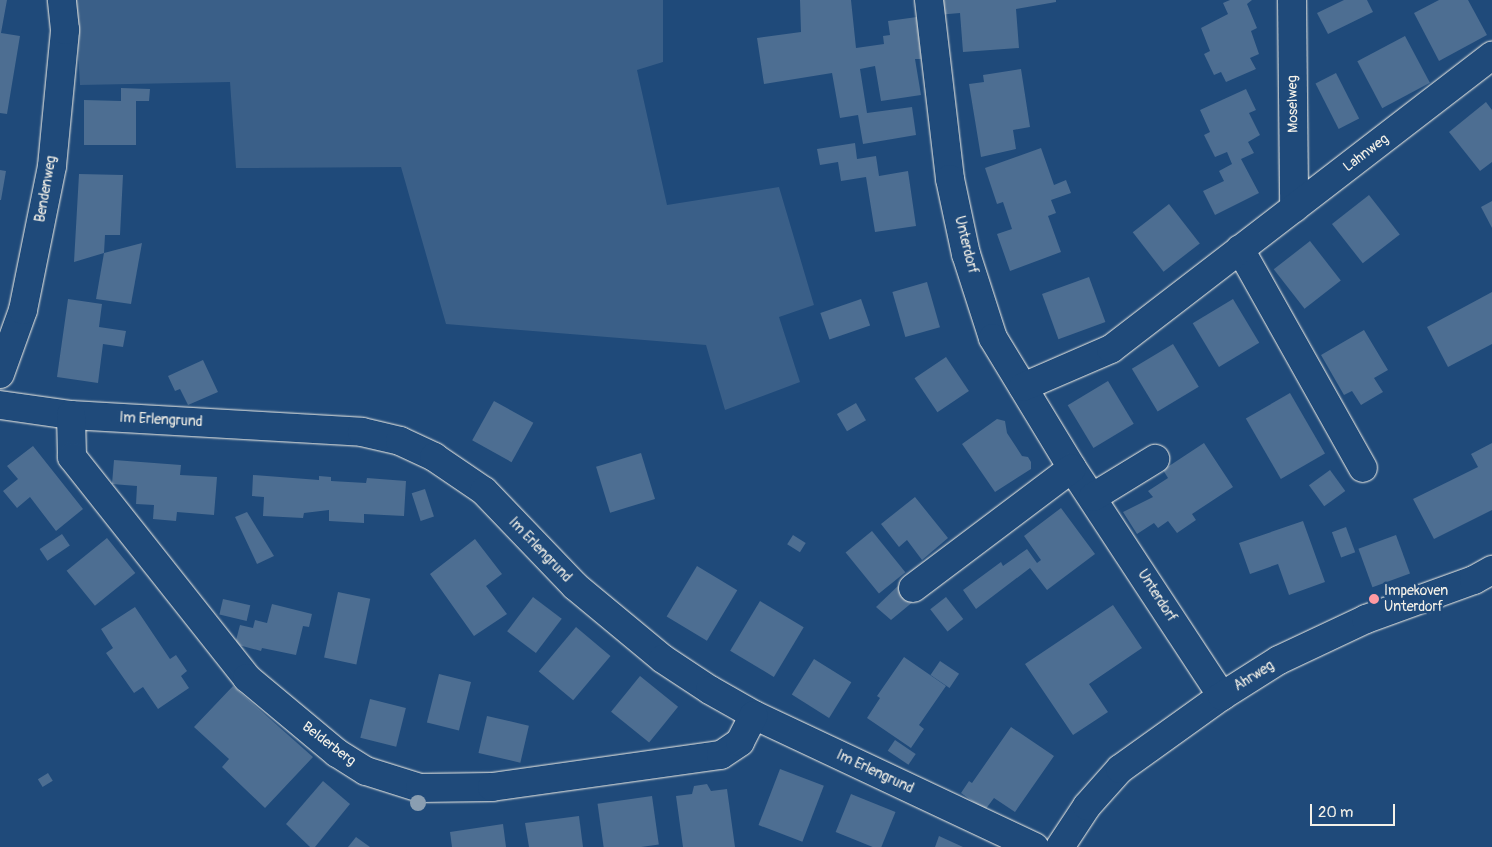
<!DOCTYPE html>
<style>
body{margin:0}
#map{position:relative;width:1492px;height:847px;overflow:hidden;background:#1f4a7a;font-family:Pangolin,sans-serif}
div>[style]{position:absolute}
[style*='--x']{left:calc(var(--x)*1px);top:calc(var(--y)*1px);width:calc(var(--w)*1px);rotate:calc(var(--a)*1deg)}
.green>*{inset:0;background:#3a5f88}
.building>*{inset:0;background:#4d6e92;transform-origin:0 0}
.roads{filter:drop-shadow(0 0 1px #f4f1e8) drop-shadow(0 0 1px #f4f1e8)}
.minor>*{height:28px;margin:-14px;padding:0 14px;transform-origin:14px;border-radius:14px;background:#1f4a7a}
.trees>*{width:16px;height:16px;margin:-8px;border-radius:50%;background:#8a9eb1}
.dots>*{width:14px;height:14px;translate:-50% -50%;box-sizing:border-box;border:2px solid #1f4a7a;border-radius:50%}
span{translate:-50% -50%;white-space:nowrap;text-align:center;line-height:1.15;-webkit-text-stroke:5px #1f4a7a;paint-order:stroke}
.street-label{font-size:14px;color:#f4f1e8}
.poi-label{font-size:14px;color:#f4f1e8}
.left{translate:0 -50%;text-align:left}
.scale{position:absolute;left:1310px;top:804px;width:85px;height:22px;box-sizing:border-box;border:2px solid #f4f1e8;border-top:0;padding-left:6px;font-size:15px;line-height:18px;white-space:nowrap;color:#f4f1e8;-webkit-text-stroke:4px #1f4a7a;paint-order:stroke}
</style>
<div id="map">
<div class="green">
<div style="clip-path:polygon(75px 0,663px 0,663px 62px,637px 70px,667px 205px,779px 187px,814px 305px,779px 317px,800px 382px,725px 410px,706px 345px,446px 324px,401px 167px,236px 168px,230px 82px,80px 85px)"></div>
</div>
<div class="building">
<div style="clip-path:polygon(0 0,7px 0,1px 33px,20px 36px,7px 114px,0 113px)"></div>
<div style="clip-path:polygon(800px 0,851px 0,856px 48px,884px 44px,883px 36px,890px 35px,888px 21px,917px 17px,921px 59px,915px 59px,921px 95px,881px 101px,875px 66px,860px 69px,867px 113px,912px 107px,916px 135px,863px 144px,858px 115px,840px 118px,832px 73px,764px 84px,757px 38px,801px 32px)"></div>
<div style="clip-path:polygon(936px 0,1056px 0,1056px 2px,1016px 9px,1019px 48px,963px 52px,960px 13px,937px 15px)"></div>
<div style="clip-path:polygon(1230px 0,1252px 0,1247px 4px,1257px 28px,1251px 31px,1259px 54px,1250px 58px,1256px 69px,1226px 82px,1221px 72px,1214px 75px,1204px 54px,1210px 51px,1201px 28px,1228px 14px,1223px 3px)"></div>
<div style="clip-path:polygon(1344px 0,1367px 0,1373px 12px,1328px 34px,1317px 13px)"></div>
<div style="clip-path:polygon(1439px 0,1468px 0,1487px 35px,1439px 61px,1414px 13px)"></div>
<div style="left:1405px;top:36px;width:53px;height:54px;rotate:62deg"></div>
<div style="clip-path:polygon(1021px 69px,1030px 127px,1013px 130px,1016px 149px,981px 157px,969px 84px,984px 82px,983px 75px)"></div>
<div style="left:1336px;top:73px;width:51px;height:23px;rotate:63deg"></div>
<div style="clip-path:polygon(121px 88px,150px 89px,149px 101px,136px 101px,136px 145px,84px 145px,84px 100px,121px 101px)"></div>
<div style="clip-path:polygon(1246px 89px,1256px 110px,1249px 113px,1260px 135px,1248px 142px,1254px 153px,1241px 159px,1259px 193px,1215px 215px,1203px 191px,1224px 181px,1219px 171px,1232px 164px,1227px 152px,1215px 157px,1204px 135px,1210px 132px,1200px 110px)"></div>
<div style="clip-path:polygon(1486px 102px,1492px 110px,1492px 162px,1480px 171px,1449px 132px)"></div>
<div style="clip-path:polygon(855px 143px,857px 159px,876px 156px,879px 176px,908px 171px,916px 226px,875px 232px,866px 177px,841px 181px,838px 162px,820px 165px,817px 149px)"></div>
<div style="clip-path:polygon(1041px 148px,1054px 185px,1066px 180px,1071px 193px,1051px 200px,1056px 213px,1048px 216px,1061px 252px,1010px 271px,997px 234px,1012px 229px,1003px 202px,997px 204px,985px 168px)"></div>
<div style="clip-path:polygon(0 170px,6px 171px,1px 200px,0 200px)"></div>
<div style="clip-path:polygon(79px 174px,123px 175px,120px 235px,105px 235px,104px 253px,74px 262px)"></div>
<div style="left:1369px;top:195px;width:50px;height:47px;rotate:52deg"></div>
<div style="clip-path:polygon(1492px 201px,1492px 228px,1481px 207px)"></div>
<div style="left:1169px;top:204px;width:50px;height:46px;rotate:52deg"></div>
<div style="left:1310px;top:241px;width:50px;height:46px;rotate:52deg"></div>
<div style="clip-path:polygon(142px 243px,131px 304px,96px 299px,104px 253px)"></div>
<div style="left:1089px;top:277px;width:48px;height:50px;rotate:70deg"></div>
<div style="left:927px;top:282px;width:47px;height:36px;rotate:74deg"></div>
<div style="clip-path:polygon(1492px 292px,1492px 344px,1448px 367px,1427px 327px)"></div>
<div style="clip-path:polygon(68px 299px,102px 304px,99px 327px,126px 331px,123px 347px,103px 344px,98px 383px,57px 377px)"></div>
<div style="left:861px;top:299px;width:28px;height:43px;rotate:71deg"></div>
<div style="left:1233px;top:299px;width:51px;height:47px;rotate:59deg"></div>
<div style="clip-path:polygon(1364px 330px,1388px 370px,1374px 378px,1383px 392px,1361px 405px,1352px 391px,1344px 395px,1321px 355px)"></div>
<div style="left:1173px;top:344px;width:50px;height:48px;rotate:59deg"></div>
<div style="left:946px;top:357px;width:41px;height:38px;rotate:56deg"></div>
<div style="clip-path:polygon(203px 360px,218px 392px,188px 405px,180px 389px,175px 391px,168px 376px)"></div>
<div style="left:1108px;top:381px;width:50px;height:47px;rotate:59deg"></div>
<div style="left:1290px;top:393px;width:70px;height:51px;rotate:60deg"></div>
<div style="left:494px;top:401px;width:45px;height:45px;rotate:29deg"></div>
<div style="left:856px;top:403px;width:20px;height:22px;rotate:60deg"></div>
<div style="clip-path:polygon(997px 419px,1005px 421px,1007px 433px,1022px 456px,1028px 457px,1031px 462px,1031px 469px,995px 492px,962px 444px)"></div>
<div style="clip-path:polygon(1204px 443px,1233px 487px,1192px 514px,1196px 520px,1177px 533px,1168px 521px,1158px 528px,1154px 523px,1137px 534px,1123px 512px,1153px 497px,1148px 491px,1168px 478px,1163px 470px)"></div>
<div style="clip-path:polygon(1492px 443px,1492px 510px,1434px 539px,1413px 499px,1478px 467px,1471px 454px)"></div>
<div style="clip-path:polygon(33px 446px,83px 509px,56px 531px,30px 497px,17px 508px,3px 491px,18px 479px,7px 466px)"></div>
<div style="left:641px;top:453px;width:48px;height:47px;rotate:73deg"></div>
<div style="clip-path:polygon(114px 460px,181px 465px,180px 475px,217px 477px,214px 515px,177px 512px,176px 521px,153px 519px,154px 505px,136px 504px,137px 486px,112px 484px)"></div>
<div style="left:1330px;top:470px;width:26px;height:26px;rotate:54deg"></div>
<div style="clip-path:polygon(253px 475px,319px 480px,319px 476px,331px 477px,331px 481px,366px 483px,367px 478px,406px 481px,404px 516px,364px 514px,364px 523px,329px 521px,329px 510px,304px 513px,303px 518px,263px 516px,264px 497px,252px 496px)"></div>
<div style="left:425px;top:489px;width:29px;height:14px;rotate:72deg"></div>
<div style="clip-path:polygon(915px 497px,948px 538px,922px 560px,907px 540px,899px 547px,881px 524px)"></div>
<div style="clip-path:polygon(1061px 508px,1095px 554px,1047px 590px,1030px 568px,976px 609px,963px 590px,1001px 562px,1003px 566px,1027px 549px,1037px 563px,1041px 560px,1024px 536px)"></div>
<div style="clip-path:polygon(247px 512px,274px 556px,257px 564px,235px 517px)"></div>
<div style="clip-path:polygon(1303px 521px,1325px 582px,1289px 595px,1278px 564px,1250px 574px,1239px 543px)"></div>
<div style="left:1346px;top:527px;width:27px;height:15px;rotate:70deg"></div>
<div style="left:872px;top:531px;width:53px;height:34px;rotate:51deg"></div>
<div style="left:62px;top:534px;width:14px;height:27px;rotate:56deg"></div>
<div style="left:793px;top:535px;width:15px;height:11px;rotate:32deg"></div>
<div style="left:1396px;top:535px;width:41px;height:40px;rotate:70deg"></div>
<div style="left:107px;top:538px;width:45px;height:52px;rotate:51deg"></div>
<div style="clip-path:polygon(475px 539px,502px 574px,486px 586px,507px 614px,474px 636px,430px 574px)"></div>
<div style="left:697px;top:566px;width:47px;height:59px;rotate:31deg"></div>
<div style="clip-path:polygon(900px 584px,914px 601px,891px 620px,876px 607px)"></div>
<div style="left:338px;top:592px;width:33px;height:67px;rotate:12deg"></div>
<div style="left:533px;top:597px;width:36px;height:43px;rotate:37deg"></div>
<div style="left:946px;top:597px;width:28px;height:20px;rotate:52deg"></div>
<div style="left:223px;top:599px;width:28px;height:16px;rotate:13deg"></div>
<div style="left:760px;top:601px;width:51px;height:58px;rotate:31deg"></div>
<div style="clip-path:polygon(272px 604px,312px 614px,309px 627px,303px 626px,296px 655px,262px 648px,261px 651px,235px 644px,240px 625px,253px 628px,255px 620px,267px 623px)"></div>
<div style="clip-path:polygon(1113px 605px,1142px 648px,1089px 684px,1108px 712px,1073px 735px,1025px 664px)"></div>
<div style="clip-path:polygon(135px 607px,170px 659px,176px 655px,187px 671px,181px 676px,189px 688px,158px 709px,143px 687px,134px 693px,106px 653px,113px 648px,101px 629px)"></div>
<div style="left:576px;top:627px;width:45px;height:58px;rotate:40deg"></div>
<div style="clip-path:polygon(904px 657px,946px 686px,919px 725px,924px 729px,911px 748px,867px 718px,880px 698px,877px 696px)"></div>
<div style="left:814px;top:659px;width:44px;height:42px;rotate:32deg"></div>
<div style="left:940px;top:661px;width:23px;height:17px;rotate:34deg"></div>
<div style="left:439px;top:674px;width:33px;height:50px;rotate:14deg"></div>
<div style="left:640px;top:676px;width:49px;height:46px;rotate:39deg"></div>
<div style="clip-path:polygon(233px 686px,313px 757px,265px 808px,222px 767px,229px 759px,194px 727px)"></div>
<div style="left:370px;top:699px;width:37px;height:40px;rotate:14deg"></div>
<div style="left:487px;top:716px;width:43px;height:38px;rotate:13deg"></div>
<div style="clip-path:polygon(1011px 727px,1054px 756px,1015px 812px,994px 798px,985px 810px,961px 793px,969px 781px,972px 783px)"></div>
<div style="left:895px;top:740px;width:25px;height:13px;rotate:34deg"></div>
<div style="left:780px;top:769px;width:47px;height:60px;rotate:21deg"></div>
<div style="left:48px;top:773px;width:9px;height:12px;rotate:58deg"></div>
<div style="clip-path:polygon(323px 781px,350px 804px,315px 847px,310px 847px,286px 824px)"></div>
<div style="clip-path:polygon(707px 784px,711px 791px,727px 789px,735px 847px,683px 847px,676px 796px,692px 794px,694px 786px)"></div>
<div style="left:851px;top:794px;width:48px;height:41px;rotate:22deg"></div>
<div style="left:652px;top:796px;width:49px;height:55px;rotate:82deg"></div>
<div style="clip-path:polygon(579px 816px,583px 847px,529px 847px,525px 823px)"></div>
<div style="clip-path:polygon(503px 824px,506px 847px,452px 847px,450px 832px)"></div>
<div style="clip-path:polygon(939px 836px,963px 847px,935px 847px)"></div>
<div style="clip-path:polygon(356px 837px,370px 847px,348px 847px)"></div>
</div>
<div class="roads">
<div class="minor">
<div style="--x:929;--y:0;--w:180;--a:83.3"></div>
<div style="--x:950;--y:179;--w:77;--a:78"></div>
<div style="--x:966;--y:254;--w:88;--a:72.2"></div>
<div style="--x:993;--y:338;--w:152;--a:58.7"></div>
<div style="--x:1072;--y:468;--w:273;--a:56.7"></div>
<div style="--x:1292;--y:0;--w:208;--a:89.4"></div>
<div style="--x:1240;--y:249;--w:251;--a:60.7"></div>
<div style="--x:0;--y:374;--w:68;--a:-70.2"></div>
<div style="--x:23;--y:310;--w:147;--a:-78.6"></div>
<div style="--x:52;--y:166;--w:137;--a:-84.5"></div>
<div style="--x:65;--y:30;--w:30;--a:-96"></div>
<div style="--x:1023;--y:387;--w:96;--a:-23.4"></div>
<div style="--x:1111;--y:349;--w:481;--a:-37.6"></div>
<div style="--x:0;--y:405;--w:72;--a:8"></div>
<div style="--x:71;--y:415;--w:291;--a:3.3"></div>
<div style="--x:362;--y:432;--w:39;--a:13"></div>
<div style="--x:400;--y:441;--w:38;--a:25"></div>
<div style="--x:434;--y:457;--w:60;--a:34.2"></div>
<div style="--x:484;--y:491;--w:132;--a:46.2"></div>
<div style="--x:575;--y:586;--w:114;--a:39.7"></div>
<div style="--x:663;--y:659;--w:56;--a:33.4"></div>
<div style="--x:710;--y:690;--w:51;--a:29.6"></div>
<div style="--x:754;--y:715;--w:310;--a:25.2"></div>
<div style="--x:71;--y:415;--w:42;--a:88.6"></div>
<div style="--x:72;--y:457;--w:282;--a:51.6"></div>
<div style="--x:247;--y:678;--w:117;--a:39.8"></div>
<div style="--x:337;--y:753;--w:34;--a:32"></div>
<div style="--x:366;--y:771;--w:57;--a:17.5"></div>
<div style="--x:420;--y:788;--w:72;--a:-0.8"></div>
<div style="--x:492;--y:787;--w:231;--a:-8"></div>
<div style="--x:721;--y:755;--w:23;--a:-34"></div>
<div style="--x:740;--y:742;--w:30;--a:-63"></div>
<div style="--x:1093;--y:497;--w:73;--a:-31.5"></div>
<div style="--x:913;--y:588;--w:199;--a:-37"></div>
<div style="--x:1060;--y:847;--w:49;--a:-56.6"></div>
<div style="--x:1087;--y:806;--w:50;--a:-48.3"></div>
<div style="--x:1120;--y:769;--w:125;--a:-35.6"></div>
<div style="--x:1222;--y:696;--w:67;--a:-32.3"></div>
<div style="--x:1279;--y:660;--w:96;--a:-25.2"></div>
<div style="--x:1366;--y:619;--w:115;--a:-19.9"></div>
<div style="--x:1474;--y:580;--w:21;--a:-29"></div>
</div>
</div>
<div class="trees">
<div style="left:418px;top:803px"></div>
</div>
<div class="dots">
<div style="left:1374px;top:599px;background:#ff9aa2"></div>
</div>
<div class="street-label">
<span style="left:1293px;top:104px;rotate:-91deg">Moselweg</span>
<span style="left:1366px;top:153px;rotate:-37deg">Lahnweg</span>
<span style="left:46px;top:189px;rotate:-80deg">Bendenweg</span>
<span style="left:966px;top:245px;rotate:76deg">Unterdorf</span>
<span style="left:161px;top:420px;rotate:3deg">Im Erlengrund</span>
<span style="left:540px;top:550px;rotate:46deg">Im Erlengrund</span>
<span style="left:1157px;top:596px;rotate:57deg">Unterdorf</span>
<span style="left:1254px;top:676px;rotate:-32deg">Ahrweg</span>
<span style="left:329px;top:744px;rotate:37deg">Belderberg</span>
<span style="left:875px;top:772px;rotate:25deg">Im Erlengrund</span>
</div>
<div class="poi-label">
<span class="left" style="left:1384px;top:599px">Impekoven<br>Unterdorf</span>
</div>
<div class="scale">20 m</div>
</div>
